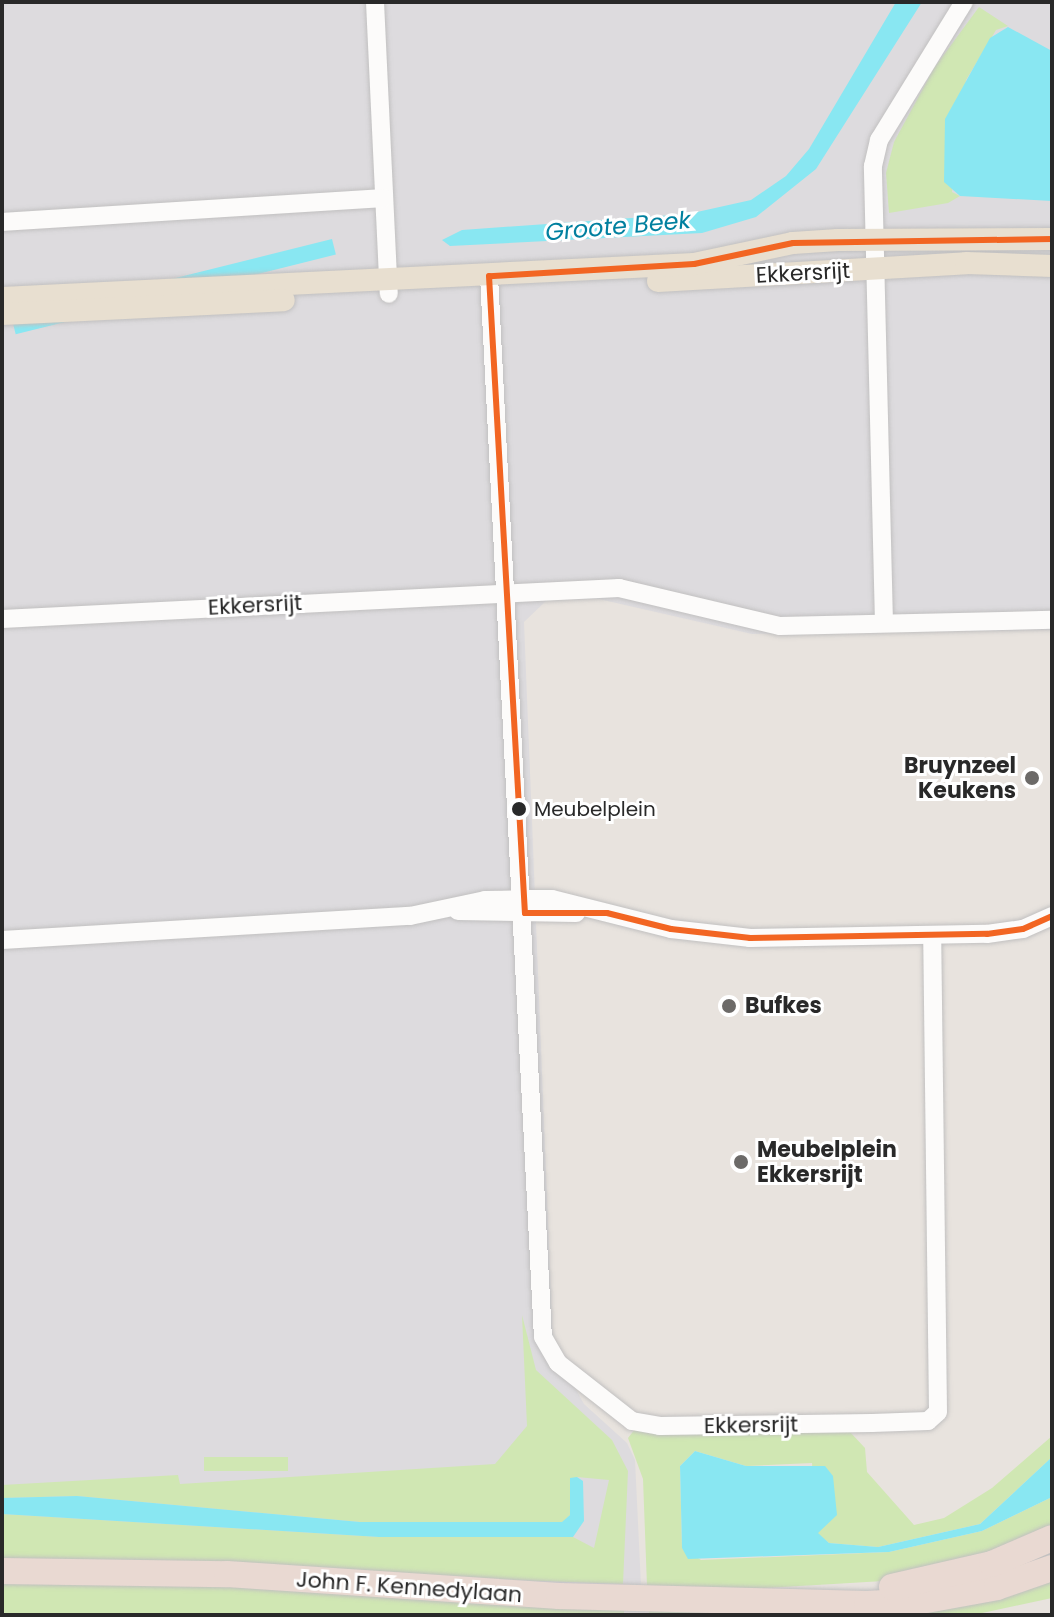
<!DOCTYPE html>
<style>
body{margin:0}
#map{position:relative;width:1054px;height:1617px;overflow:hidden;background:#e8e3de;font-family:Poppins,sans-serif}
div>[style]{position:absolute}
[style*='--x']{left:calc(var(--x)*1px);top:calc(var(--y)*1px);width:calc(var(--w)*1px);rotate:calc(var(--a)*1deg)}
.industrial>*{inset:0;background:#dddbde}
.green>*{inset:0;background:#d0e7b3;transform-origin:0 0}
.water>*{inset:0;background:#89e7f2;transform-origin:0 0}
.roads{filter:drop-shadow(0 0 2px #c1c0c0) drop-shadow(0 0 2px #c1c0c0)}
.minor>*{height:18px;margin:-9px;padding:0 9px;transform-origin:9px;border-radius:9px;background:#fcfbfa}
.major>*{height:22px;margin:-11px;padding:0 11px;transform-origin:11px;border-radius:11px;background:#e8dfd0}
.highway>*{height:26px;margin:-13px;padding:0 13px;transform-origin:13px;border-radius:13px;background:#e9d9d2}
.bus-1>*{height:6px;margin:-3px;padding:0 3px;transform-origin:3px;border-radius:3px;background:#f26522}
.dots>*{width:22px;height:22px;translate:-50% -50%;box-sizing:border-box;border:4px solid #fff;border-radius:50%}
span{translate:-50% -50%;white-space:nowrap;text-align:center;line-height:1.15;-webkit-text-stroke:6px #fff;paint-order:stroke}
.bus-label{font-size:20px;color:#292929}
.left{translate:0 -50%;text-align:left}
.street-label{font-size:22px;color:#292929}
.poi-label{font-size:22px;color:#292929;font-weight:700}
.right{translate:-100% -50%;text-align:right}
.water-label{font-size:24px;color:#01809f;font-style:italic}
.frame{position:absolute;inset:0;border:4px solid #292929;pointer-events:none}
</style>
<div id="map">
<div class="industrial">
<div style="clip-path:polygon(2px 2px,1052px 2px,1052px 630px,752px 634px,599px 599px,547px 600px,524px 622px,553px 1348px,584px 1404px,627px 1443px,635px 1460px,641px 1586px,2px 1595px)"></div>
</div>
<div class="green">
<div style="clip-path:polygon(979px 7px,1008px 26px,996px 30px,966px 80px,952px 192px,960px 196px,948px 203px,889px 213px,886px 173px,894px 142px,934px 68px)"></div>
<div style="clip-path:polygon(522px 1315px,536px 1370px,612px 1440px,628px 1471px,623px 1584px,2px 1561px,2px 1514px,379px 1537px,573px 1537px,594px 1548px,609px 1480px,577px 1477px,570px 1515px,562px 1523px,360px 1522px,77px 1496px,2px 1498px,2px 1485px,178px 1475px,180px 1484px,495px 1464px,527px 1426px)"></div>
<div style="clip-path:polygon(635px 1429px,850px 1432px,865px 1448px,867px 1472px,914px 1525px,944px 1518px,992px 1488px,1052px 1436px,1052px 1457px,980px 1524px,878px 1547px,829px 1543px,817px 1533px,812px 1463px,746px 1466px,695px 1451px,680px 1466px,682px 1548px,701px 1560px,889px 1552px,982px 1531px,1052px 1497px,1052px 1531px,917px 1579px,735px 1590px,647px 1586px,643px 1479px,628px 1438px)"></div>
<div style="left:288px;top:1457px;width:14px;height:84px;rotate:90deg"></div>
<div style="clip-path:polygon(1052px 1575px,1052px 1598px,973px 1615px,649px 1615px,649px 1608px,719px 1609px)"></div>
<div style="clip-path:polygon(155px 1582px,624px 1609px,624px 1615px,2px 1615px,2px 1584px)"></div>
</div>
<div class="water">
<div style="clip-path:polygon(896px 2px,922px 2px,816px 169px,756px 217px,702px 233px,450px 246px,442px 240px,462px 230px,688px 214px,751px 200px,786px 176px,809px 149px)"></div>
<div style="clip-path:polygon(1008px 27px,1052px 51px,1052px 201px,960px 196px,944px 182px,945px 119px,990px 38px)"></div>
<div style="left:332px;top:239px;width:16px;height:330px;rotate:76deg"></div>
<div style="clip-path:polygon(695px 1451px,746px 1466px,825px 1466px,833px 1476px,837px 1515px,818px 1533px,829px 1543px,878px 1547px,980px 1524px,1052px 1457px,1052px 1497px,982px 1531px,889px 1552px,688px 1559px,682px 1548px,680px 1466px)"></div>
<div style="clip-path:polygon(577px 1477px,583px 1481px,584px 1521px,573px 1537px,379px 1537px,2px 1514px,2px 1498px,77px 1496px,360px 1522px,562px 1522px,570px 1515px,570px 1478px)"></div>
</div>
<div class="roads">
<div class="minor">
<div style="--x:375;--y:2;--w:292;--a:87.3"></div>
<div style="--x:2;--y:222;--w:382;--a:-3.6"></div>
<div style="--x:489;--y:276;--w:1062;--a:87.09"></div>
<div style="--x:543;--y:1337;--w:30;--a:60"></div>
<div style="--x:558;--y:1363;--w:94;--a:38.1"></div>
<div style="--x:632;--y:1421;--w:28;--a:10"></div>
<div style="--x:660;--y:1426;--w:212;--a:-0.8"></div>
<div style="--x:872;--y:1423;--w:56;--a:-2"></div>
<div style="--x:928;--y:1421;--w:13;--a:-42"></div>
<div style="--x:938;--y:1412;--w:477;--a:-90.7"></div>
<div style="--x:2;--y:619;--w:618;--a:-2.88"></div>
<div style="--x:619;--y:588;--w:165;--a:13.3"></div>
<div style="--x:780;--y:626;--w:272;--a:-1.3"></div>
<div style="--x:884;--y:623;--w:457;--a:-91.4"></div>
<div style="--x:873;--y:166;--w:27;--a:-77"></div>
<div style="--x:879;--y:140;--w:162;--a:-58.4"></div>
<div style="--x:458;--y:911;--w:118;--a:1"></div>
<div style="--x:2;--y:940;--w:409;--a:-3.4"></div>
<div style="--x:410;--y:916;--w:77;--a:-12"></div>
<div style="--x:485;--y:900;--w:39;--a:-1"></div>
<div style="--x:524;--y:899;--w:28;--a:0"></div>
<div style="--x:552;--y:899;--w:123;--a:14.1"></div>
<div style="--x:671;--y:929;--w:80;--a:6.5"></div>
<div style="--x:750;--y:938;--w:237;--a:-1"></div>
<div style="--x:987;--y:934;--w:36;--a:-8"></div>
<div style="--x:1023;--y:929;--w:32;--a:-24"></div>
</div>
<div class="major">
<div style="--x:658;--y:281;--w:309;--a:-3.3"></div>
<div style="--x:966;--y:263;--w:86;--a:2"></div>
<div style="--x:2;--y:298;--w:693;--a:-2.81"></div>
<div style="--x:694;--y:264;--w:101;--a:-12"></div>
<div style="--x:793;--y:243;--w:45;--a:-3.8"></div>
<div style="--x:838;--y:240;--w:214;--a:-0.3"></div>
<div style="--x:2;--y:314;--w:282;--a:-2.8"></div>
</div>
<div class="highway">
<div style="--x:2;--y:1571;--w:225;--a:0.8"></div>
<div style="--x:227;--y:1574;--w:333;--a:3.8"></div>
<div style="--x:559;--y:1596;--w:308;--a:1.5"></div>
<div style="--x:867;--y:1604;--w:54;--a:-3.2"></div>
<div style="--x:921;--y:1601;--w:77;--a:-10.4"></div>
<div style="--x:997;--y:1587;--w:58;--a:-19.1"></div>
<div style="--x:892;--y:1587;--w:103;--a:-13"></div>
<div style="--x:992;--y:1564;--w:65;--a:-23.4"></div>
</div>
</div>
<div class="bus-1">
<div style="--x:1052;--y:239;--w:259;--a:179.1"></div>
<div style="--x:793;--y:243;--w:101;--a:168"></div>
<div style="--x:694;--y:264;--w:205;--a:176.6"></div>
<div style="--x:489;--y:276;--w:638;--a:86.77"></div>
<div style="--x:525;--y:913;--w:82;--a:0"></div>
<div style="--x:607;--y:913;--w:66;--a:14"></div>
<div style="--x:671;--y:929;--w:80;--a:6.5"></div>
<div style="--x:750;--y:938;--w:237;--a:-1"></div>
<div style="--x:987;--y:934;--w:36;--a:-8"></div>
<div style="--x:1023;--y:929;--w:32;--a:-24"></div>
</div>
<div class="dots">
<div style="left:1032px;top:778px;background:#6c6a68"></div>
<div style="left:519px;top:809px;background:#292929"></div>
<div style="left:729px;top:1006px;background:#6c6a68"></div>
<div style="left:741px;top:1162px;background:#6c6a68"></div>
</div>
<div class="bus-label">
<span class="left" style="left:534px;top:809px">Meubelplein</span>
</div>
<div class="street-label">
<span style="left:803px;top:273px;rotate:-3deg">Ekkersrijt</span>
<span style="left:255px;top:605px;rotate:-3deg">Ekkersrijt</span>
<span style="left:751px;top:1425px;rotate:-1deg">Ekkersrijt</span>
<span style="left:409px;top:1587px;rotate:4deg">John F. Kennedylaan</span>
</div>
<div class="poi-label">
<span class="right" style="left:1016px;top:778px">Bruynzeel<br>Keukens</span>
<span class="left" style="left:745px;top:1006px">Bufkes</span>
<span class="left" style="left:757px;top:1162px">Meubelplein<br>Ekkersrijt</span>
</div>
<div class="water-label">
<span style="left:618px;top:226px;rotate:-5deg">Groote Beek</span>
</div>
<div class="frame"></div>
</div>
